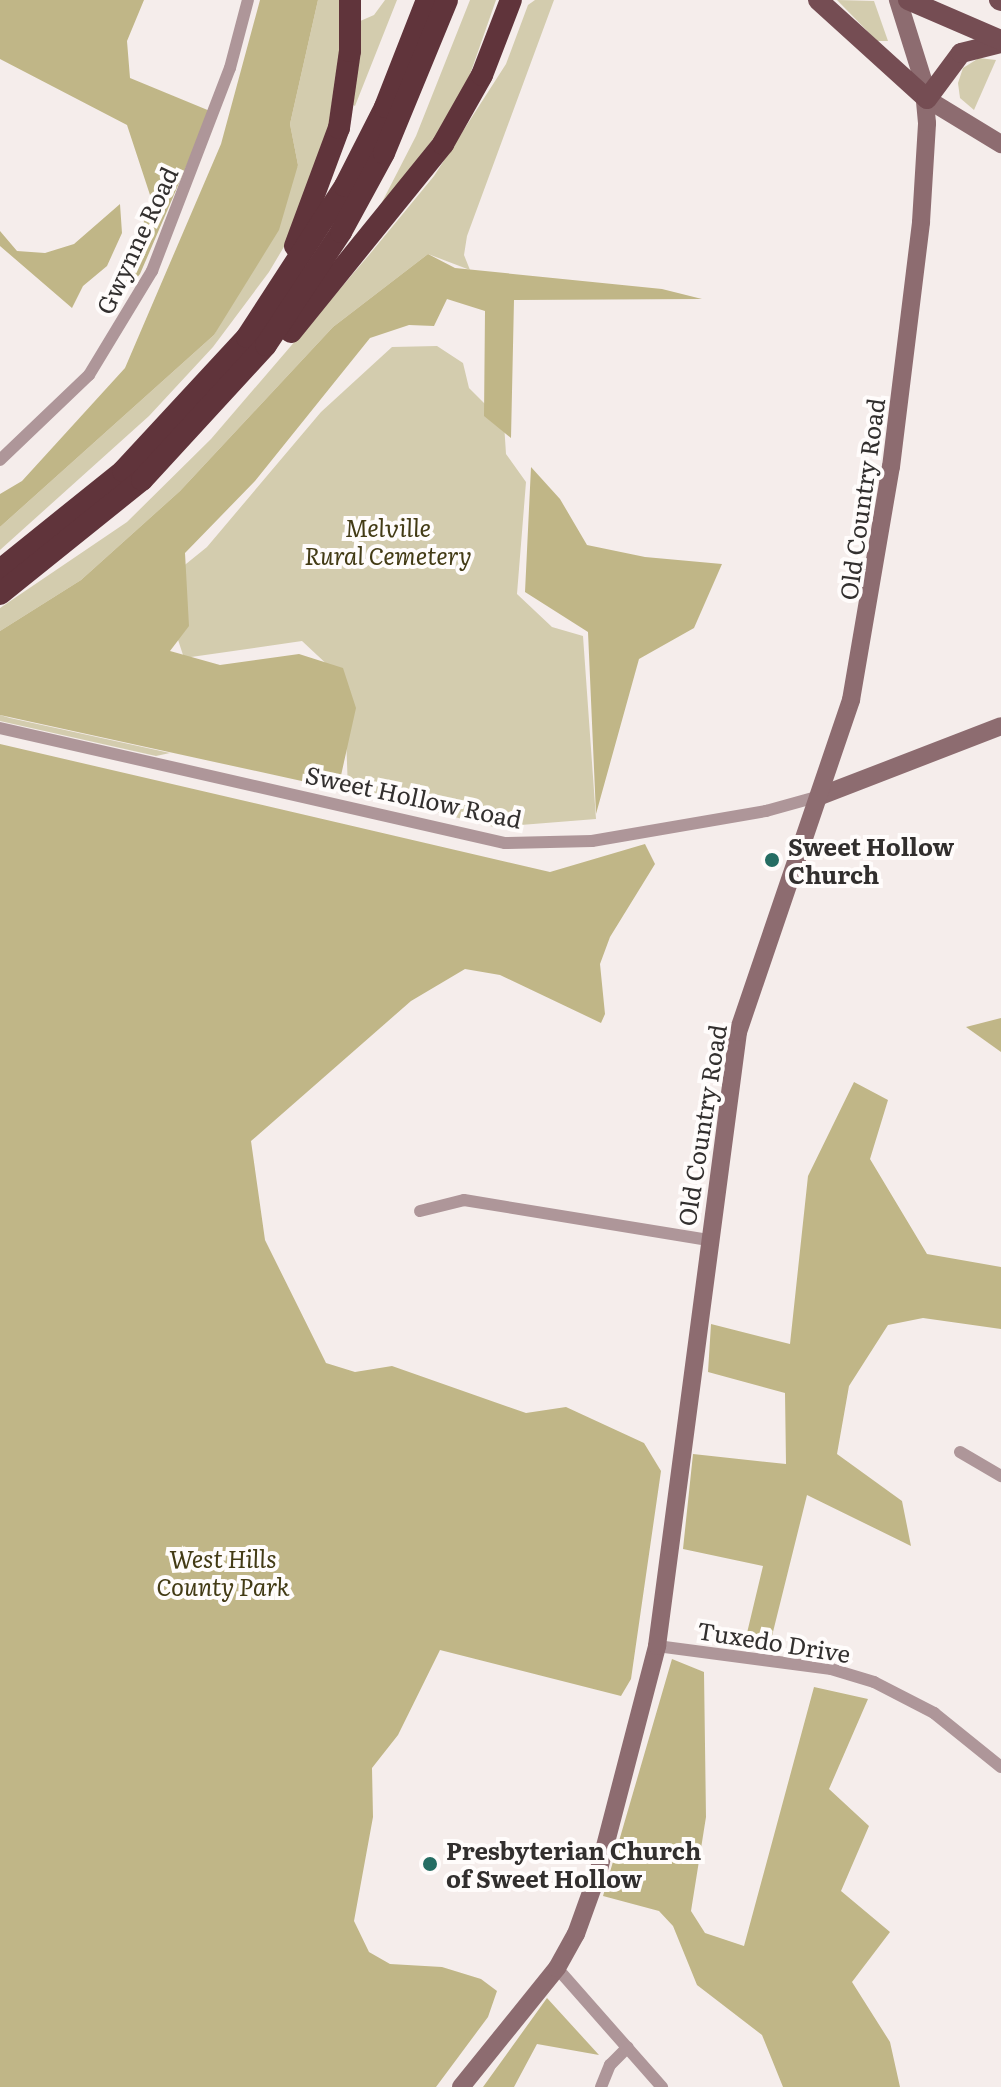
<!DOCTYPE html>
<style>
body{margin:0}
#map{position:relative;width:1001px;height:2087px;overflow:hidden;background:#f5edeb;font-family:Literata,serif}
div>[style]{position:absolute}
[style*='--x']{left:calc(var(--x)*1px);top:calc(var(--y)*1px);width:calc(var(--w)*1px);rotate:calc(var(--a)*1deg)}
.green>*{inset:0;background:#d3ccae}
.forest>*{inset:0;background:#c0b687}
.street>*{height:12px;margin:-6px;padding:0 6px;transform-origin:6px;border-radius:6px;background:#ae9699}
.secondary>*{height:18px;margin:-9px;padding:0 9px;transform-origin:9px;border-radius:9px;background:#8d6c70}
.primary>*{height:20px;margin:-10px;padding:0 10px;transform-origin:10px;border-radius:10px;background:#754d53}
.highway>*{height:22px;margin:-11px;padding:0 11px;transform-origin:11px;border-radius:11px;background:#60343b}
.dots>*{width:22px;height:22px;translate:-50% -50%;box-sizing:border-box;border:4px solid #fffcfb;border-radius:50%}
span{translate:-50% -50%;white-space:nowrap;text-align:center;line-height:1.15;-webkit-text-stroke:8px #fffcfb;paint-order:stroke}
.street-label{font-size:24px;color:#322f2e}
.park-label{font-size:24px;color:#433b15;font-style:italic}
.poi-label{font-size:24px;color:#322f2e;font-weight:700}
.left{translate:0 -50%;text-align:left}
</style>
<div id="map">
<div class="green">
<div style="clip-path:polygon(318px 0,342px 0,344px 19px,326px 152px,304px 213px,269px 272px,213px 347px,149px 416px,0 550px,0 527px,214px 335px,298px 165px,290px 124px)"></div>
<div style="clip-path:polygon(385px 0,397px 0,355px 106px,350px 103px,358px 22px,374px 15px)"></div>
<div style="clip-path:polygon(470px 0,496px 0,459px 106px,378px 210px,416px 136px)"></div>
<div style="clip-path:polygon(535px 0,554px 0,467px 236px,464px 255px,470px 270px,428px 254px,333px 327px,180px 491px,81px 580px,0 631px,0 608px,127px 522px,211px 439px,369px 255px,434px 176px,506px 64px,528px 5px)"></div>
<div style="clip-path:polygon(837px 0,874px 1px,888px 41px,877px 41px)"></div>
<div style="clip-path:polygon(979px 58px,996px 60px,974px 110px,960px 98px,958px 83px,963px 68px)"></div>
<div style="clip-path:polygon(437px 346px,463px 363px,469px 388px,504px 423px,506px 454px,526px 482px,517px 594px,552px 627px,583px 636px,596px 819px,494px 827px,348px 790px,345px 709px,332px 669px,302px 641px,184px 658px,160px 585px,207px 547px,321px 412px,392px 347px)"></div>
<div style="clip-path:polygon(0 715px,10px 718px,170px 753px,156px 756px,0 721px)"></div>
</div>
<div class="forest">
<div style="clip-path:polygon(0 0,144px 0,127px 41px,130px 78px,210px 111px,140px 274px,122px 295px,151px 198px,127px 125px,0 59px)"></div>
<div style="clip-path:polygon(260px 0,318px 0,290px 124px,298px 165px,279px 230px,214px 335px,0 527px,0 494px,22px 481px,125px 368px,221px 144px)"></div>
<div style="clip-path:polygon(120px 204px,122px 233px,107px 266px,83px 286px,72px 308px,0 246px,0 231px,17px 251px,45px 253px,74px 244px)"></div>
<div style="clip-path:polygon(428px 254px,455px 268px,662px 289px,702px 299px,514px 300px,511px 438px,484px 416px,485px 311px,447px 299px,434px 326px,409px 325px,370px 338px,255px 481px,185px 553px,189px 626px,170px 651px,220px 665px,299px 654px,343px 668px,356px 708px,338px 789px,0 715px,0 631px,81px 580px,180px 491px,333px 327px)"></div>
<div style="clip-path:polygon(531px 467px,560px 499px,587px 545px,645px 557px,722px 564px,694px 628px,639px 659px,596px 814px,588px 632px,525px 592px)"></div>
<div style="clip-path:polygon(0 744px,550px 872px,645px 844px,655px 864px,610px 937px,600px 964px,605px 1014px,601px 1023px,500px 975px,465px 969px,411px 1001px,251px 1141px,265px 1240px,326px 1363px,355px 1372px,392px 1366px,526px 1413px,566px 1407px,644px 1443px,661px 1471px,631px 1679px,621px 1696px,440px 1650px,398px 1735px,372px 1768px,373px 1817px,354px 1921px,369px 1952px,390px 1964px,442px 1967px,481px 1979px,497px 1991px,488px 2017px,436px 2087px,0 2087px)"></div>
<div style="clip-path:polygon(1001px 1018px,1001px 1052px,966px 1027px)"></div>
<div style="clip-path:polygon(854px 1082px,888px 1100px,870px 1159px,927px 1254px,1001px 1267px,1001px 1329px,923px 1318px,888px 1325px,849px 1386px,837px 1454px,902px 1501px,911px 1546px,807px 1495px,772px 1636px,747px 1633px,763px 1566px,683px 1549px,693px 1454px,786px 1464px,785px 1393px,708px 1372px,711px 1324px,790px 1344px,808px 1176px)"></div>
<div style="clip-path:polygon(672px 1659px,704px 1672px,706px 1817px,691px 1911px,705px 1933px,744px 1946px,814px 1687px,868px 1699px,829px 1789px,869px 1826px,841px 1891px,890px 1932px,852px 1982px,890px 2042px,900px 2087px,783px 2087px,762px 2035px,697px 1985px,673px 1926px,659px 1911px,603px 1896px)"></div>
<div style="clip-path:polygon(547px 1998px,599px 2055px,537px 2044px,514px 2087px,483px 2087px)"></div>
</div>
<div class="street">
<div style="--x:0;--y:460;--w:123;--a:-43.7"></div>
<div style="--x:89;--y:375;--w:122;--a:-58.8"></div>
<div style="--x:152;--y:271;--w:217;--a:-69"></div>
<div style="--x:230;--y:68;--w:70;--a:-75.2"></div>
<div style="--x:0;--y:728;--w:518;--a:12.83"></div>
<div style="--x:505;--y:843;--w:87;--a:-1.3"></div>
<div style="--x:592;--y:841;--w:177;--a:-9.8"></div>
<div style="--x:766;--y:811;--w:56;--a:-15.5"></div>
<div style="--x:420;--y:1211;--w:45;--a:-14"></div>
<div style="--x:464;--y:1200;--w:246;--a:9.3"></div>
<div style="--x:960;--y:1452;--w:48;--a:30.3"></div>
<div style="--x:657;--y:1646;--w:176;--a:7.5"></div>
<div style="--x:831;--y:1669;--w:45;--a:16.8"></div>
<div style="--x:874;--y:1682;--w:68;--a:27.3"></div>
<div style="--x:934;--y:1713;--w:86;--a:38.9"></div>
<div style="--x:557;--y:1968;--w:159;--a:48.6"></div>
<div style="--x:601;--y:2087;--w:24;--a:-68"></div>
<div style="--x:610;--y:2065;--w:25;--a:-45"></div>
</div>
<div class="secondary">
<div style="--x:927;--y:99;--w:87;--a:31.3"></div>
<div style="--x:820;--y:796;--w:194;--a:-21.1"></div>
<div style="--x:461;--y:2087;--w:153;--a:-51.1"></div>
<div style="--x:557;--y:1968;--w:39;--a:-61"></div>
<div style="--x:576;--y:1934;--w:65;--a:-70.2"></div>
<div style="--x:598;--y:1873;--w:235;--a:-75.4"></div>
<div style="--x:657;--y:1646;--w:619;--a:-82.48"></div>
<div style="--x:738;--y:1032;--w:351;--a:-71.2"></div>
<div style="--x:851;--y:700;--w:236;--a:-80.3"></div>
<div style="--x:891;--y:467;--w:247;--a:-83"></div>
<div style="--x:921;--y:222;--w:99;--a:-86.5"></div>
<div style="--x:927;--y:123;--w:43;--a:-95.3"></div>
<div style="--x:923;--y:80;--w:84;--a:-107.4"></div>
</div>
<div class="primary">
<div style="--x:818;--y:0;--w:147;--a:42.2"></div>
<div style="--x:927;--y:99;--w:57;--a:-53.5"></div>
<div style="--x:961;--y:53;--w:41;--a:-14"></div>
<div style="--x:908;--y:0;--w:101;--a:23.3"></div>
<div style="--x:999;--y:0;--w:2;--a:27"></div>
</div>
<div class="highway">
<div style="--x:295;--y:246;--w:126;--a:-69.6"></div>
<div style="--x:339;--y:128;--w:78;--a:-81.9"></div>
<div style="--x:350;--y:51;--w:51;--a:-90"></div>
<div style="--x:291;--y:332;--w:242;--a:-51"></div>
<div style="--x:443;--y:144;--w:79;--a:-60.5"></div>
<div style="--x:482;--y:75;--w:80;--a:-68.9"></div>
<div style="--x:0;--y:570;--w:158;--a:-38.8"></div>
<div style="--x:123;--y:471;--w:183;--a:-47.2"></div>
<div style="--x:247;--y:337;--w:180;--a:-57"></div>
<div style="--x:345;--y:186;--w:89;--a:-63.1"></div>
<div style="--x:385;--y:107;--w:115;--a:-68.6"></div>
<div style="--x:0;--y:594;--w:182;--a:-38.8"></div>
<div style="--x:142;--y:480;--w:183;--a:-47.4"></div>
<div style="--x:266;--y:345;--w:136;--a:-56.4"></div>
<div style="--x:341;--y:232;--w:90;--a:-61.4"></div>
<div style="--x:384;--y:153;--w:165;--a:-67.6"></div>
</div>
<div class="dots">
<div style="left:772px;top:860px;background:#256d63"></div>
<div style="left:430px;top:1864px;background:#256d63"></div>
</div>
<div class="street-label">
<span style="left:136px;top:240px;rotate:-65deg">Gwynne Road</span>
<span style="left:861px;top:499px;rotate:-82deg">Old Country Road</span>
<span style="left:414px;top:796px;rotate:12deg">Sweet Hollow Road</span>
<span style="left:701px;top:1125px;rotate:-81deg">Old Country Road</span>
<span style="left:774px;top:1641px;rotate:9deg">Tuxedo Drive</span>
</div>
<div class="park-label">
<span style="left:388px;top:541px">Melville<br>Rural Cemetery</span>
<span style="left:223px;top:1572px">West Hills<br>County Park</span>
</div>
<div class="poi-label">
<span class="left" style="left:788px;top:860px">Sweet Hollow<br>Church</span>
<span class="left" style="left:446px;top:1864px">Presbyterian Church<br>of Sweet Hollow</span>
</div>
</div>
